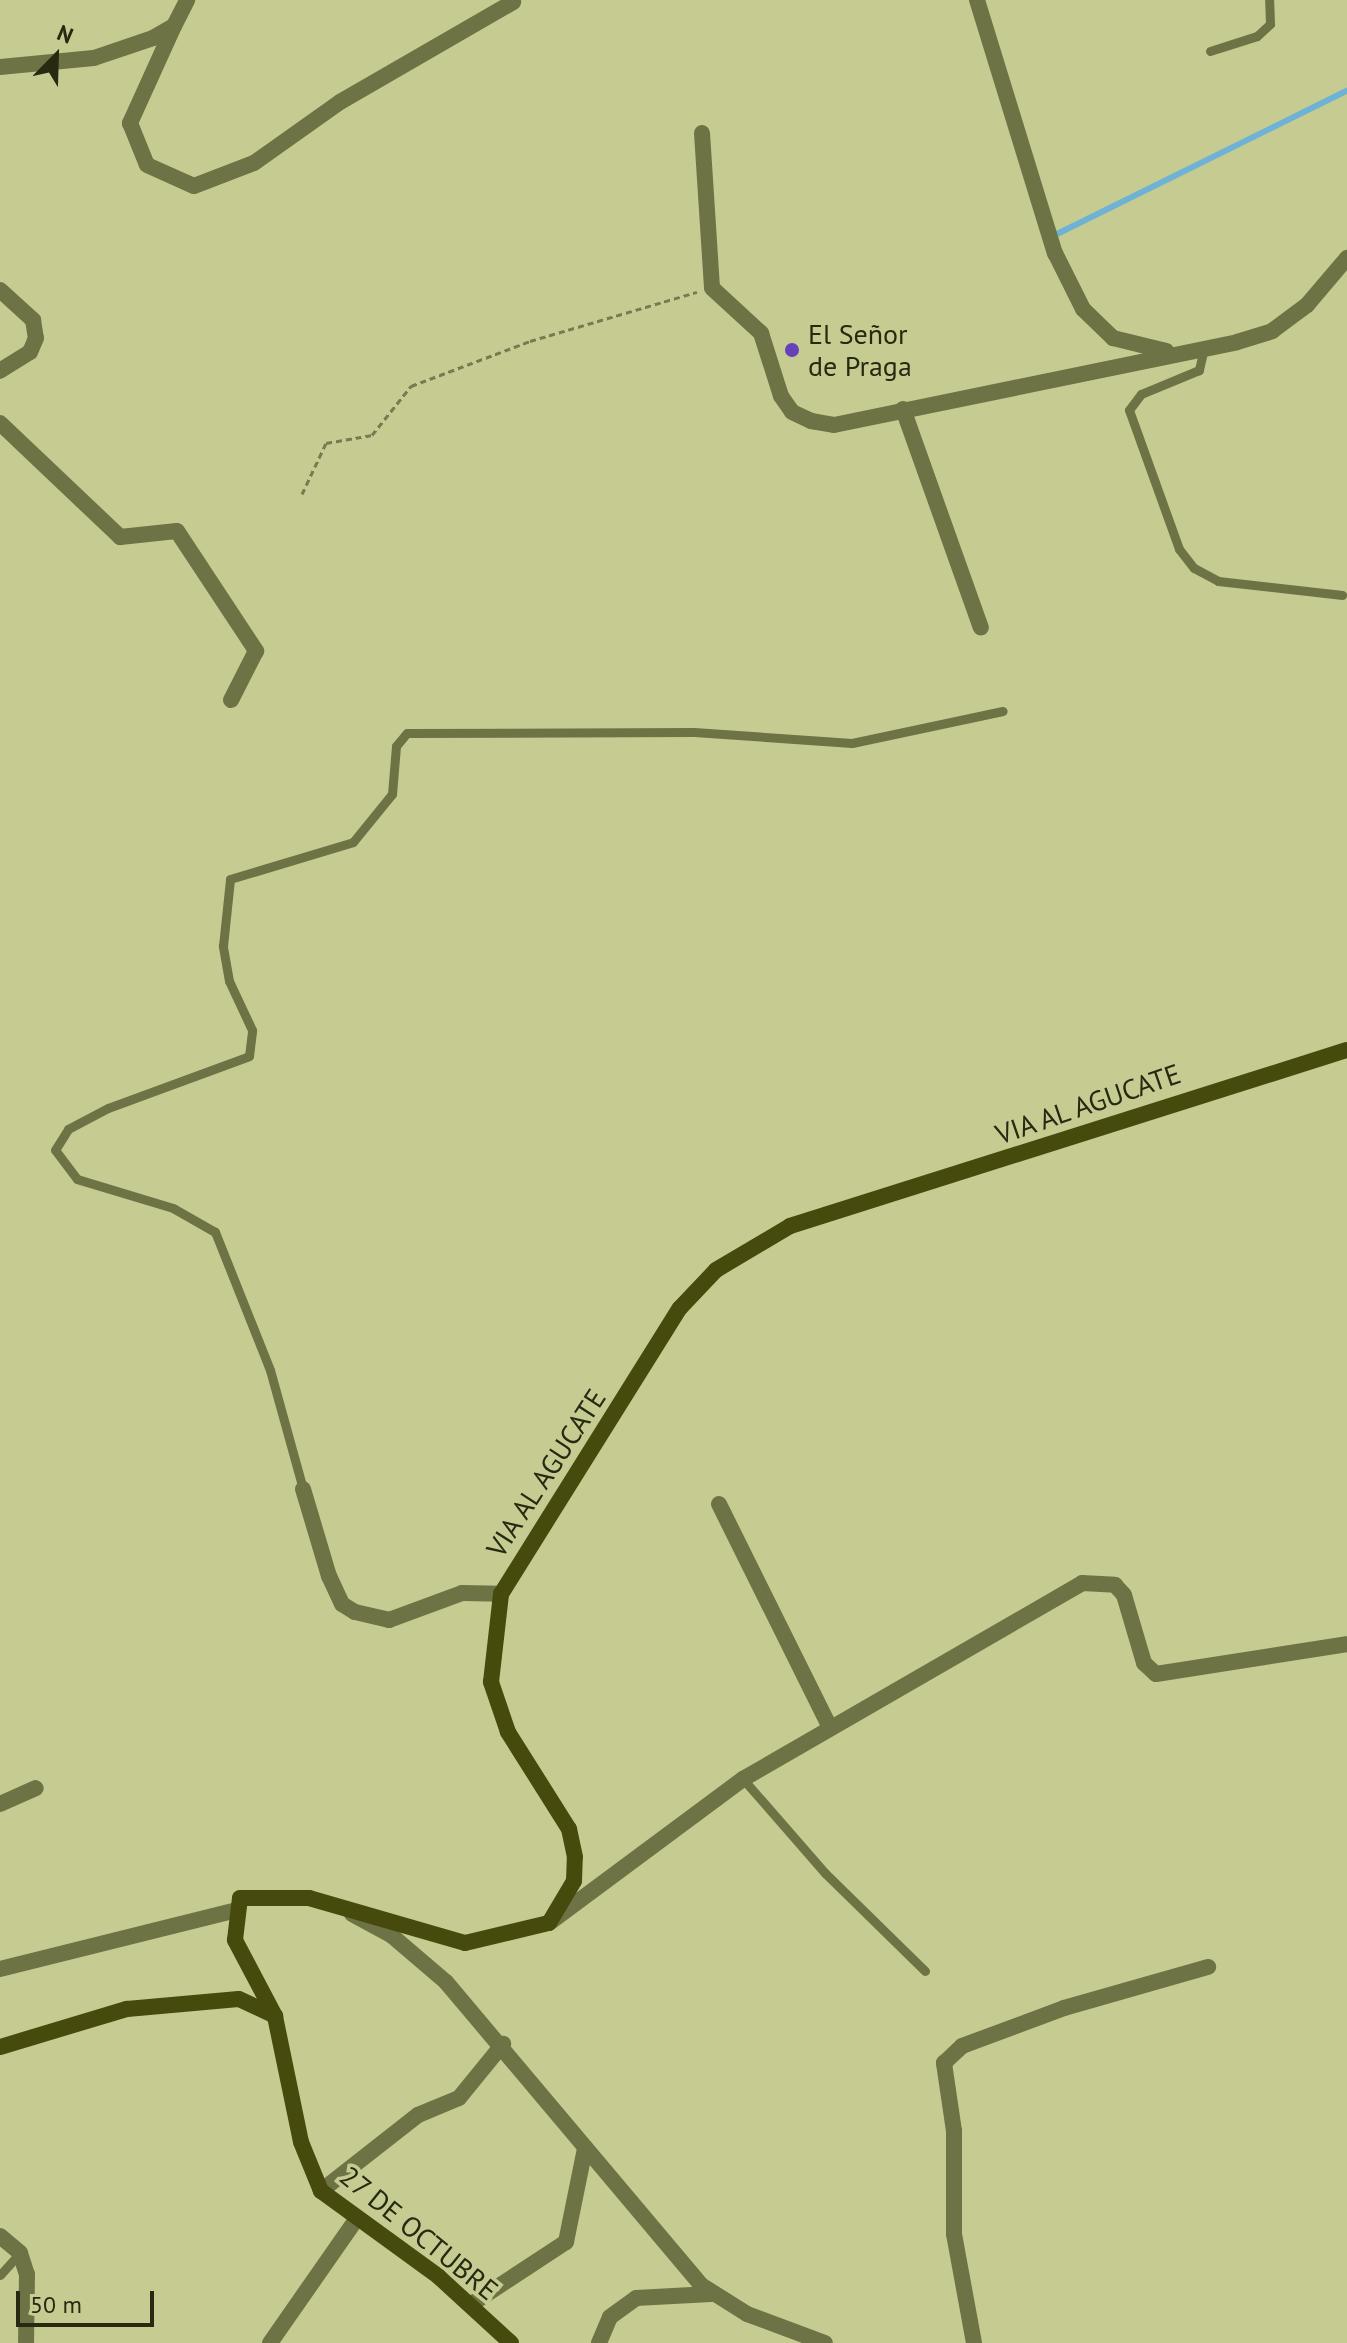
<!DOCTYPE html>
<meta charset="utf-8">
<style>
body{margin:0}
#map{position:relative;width:1347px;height:2343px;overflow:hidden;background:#c6cc91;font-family:"PT Sans",sans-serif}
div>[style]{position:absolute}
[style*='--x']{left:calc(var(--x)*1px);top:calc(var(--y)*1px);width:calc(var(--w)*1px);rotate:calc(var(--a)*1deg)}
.stream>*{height:6px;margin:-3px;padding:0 3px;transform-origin:3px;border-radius:3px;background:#6eb2d6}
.path>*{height:3px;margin-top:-1.5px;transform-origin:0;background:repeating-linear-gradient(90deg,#777b51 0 6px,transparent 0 10px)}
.lane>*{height:9px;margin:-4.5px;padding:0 4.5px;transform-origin:4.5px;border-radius:4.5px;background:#6e7345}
.street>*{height:16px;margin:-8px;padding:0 8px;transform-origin:8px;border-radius:8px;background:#6e7345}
.secondary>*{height:16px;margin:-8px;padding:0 8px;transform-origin:8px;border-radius:8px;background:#464a0c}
.dots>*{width:22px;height:22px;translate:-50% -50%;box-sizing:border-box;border:4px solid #c6cc91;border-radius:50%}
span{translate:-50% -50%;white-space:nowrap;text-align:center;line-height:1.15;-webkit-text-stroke:7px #c6cc91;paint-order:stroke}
.poi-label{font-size:28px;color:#272911}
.left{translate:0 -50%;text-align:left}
.street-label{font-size:28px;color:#272911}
.north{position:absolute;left:16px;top:16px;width:80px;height:80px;-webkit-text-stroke:6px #c6cc91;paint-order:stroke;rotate:23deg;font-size:22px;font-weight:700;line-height:32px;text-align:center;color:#272911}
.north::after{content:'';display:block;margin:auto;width:28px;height:36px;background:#272911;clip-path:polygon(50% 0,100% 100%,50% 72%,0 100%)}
.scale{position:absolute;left:16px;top:2291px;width:138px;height:36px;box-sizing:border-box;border:4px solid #272911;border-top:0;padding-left:10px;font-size:24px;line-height:28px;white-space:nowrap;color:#272911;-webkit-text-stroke:6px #c6cc91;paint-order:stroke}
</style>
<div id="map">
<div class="stream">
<div style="--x:1055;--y:235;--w:326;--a:-26.3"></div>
</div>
<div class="path">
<div style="--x:302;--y:494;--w:56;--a:-64.8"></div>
<div style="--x:326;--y:443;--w:47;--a:-9.9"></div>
<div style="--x:372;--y:435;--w:63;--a:-51.5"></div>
<div style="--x:411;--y:386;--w:127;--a:-20.7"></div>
<div style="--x:530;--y:341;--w:174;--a:-16.4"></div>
</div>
<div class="lane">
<div style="--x:1210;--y:51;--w:49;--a:-17.7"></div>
<div style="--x:1257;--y:36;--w:18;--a:-43"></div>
<div style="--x:1270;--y:24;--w:24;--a:-92"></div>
<div style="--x:1204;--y:348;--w:23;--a:103"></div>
<div style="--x:1199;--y:370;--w:63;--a:157.5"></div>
<div style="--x:1141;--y:394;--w:20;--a:127"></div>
<div style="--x:1129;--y:410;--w:148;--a:70.2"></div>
<div style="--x:1179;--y:549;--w:24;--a:52"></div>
<div style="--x:1194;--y:568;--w:27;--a:28"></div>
<div style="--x:1218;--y:581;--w:125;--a:6.4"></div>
<div style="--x:303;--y:1489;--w:123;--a:-105.5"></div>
<div style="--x:270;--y:1370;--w:149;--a:-111.7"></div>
<div style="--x:215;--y:1232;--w:48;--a:-150.3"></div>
<div style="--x:173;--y:1208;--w:100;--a:-163.2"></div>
<div style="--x:77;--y:1179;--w:36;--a:-127"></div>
<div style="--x:55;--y:1150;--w:25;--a:-58"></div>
<div style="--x:68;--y:1129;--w:45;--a:-27.7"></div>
<div style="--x:108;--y:1108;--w:150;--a:-20.2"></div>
<div style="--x:249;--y:1056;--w:26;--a:-83"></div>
<div style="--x:252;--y:1030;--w:54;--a:-115.1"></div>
<div style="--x:229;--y:981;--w:36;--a:-100"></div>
<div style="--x:223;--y:946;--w:67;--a:-84"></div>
<div style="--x:230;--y:879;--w:128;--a:-16.7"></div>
<div style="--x:353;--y:842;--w:62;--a:-50.9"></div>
<div style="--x:392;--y:794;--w:48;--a:-85.2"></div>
<div style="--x:396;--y:746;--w:17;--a:-50"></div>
<div style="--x:407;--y:733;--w:287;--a:-0.2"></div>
<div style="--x:694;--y:732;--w:158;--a:4"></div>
<div style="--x:852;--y:743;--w:154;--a:-12"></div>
<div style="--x:743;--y:1779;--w:125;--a:48.9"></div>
<div style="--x:825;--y:1873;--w:140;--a:44.4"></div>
<div style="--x:0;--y:2275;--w:30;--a:-48"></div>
</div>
<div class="street">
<div style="--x:977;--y:0;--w:265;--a:72.9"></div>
<div style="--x:1055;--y:253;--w:63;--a:63.4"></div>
<div style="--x:1083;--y:309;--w:42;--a:44"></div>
<div style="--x:1113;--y:338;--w:55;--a:13.8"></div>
<div style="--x:174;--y:26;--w:107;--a:114.4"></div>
<div style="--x:130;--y:123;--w:45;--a:68"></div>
<div style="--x:147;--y:165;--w:51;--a:24.1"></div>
<div style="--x:194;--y:186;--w:64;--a:-21"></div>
<div style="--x:254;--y:163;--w:105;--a:-35.3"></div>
<div style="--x:340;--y:102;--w:200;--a:-30"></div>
<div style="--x:0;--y:67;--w:94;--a:-5.5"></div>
<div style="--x:94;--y:58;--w:62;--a:-18.7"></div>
<div style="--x:153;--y:38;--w:24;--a:-30"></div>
<div style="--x:174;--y:26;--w:29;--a:-63"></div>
<div style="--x:702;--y:133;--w:155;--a:86.3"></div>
<div style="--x:712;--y:288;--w:67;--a:42.6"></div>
<div style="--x:761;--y:333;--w:66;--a:72.4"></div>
<div style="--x:781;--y:396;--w:19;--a:55"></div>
<div style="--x:792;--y:412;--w:21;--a:25"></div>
<div style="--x:811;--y:421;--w:23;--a:10"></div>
<div style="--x:834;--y:425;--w:411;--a:-11.6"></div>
<div style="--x:1237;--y:342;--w:37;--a:-17"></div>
<div style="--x:1272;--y:331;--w:44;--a:-36.6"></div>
<div style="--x:1307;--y:305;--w:62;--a:-49.6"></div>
<div style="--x:0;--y:290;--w:45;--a:42.3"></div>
<div style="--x:33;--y:320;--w:18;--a:81"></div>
<div style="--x:36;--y:338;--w:15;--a:113"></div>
<div style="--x:30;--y:352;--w:36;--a:148"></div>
<div style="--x:903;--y:409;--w:232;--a:70.4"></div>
<div style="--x:0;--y:423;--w:166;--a:43.5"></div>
<div style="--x:120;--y:537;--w:57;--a:-6"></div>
<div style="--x:177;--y:531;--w:144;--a:56.6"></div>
<div style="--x:256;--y:651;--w:55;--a:117"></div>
<div style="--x:303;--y:1489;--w:91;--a:73.4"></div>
<div style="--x:329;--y:1576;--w:31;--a:65"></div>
<div style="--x:342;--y:1604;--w:15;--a:32"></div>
<div style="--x:355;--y:1612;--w:35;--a:13"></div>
<div style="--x:389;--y:1620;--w:78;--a:-20.3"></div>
<div style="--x:462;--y:1593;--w:39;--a:1"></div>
<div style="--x:719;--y:1504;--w:248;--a:63.6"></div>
<div style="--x:0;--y:1804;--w:39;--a:-24"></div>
<div style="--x:352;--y:1914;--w:44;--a:28.3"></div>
<div style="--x:391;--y:1935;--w:72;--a:40.5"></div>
<div style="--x:446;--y:1982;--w:396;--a:49.9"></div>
<div style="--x:701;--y:2285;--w:54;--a:32.2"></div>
<div style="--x:747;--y:2314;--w:83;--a:20.4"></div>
<div style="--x:549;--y:1923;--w:242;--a:-36.6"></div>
<div style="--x:743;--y:1779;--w:392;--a:-30"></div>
<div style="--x:1082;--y:1583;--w:33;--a:3"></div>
<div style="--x:1115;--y:1585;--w:13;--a:48"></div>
<div style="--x:1124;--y:1595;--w:71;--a:73.6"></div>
<div style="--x:1144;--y:1663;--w:16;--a:43"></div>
<div style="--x:1156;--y:1674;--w:193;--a:-8.9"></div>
<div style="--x:0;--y:1969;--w:240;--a:-14"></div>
<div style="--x:321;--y:2191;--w:123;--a:-38.1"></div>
<div style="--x:418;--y:2115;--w:44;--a:-22.5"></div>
<div style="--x:459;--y:2098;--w:70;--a:-50.8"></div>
<div style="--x:0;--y:2236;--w:26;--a:40"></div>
<div style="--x:20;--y:2253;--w:22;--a:72"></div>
<div style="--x:27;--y:2274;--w:69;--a:90.8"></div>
<div style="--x:470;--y:2305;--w:115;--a:-33.3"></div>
<div style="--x:566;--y:2242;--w:95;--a:-78.5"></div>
<div style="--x:270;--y:2343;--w:149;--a:-55.1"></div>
<div style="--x:599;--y:2343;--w:28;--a:-67"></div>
<div style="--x:610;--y:2317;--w:32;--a:-36"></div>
<div style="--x:636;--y:2298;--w:75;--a:-3.1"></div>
<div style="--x:974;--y:2343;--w:111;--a:-100.4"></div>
<div style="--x:954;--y:2234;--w:103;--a:-90"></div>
<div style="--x:954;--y:2131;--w:69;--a:-98.4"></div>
<div style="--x:944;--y:2063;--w:25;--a:-43"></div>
<div style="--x:962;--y:2046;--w:109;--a:-20.4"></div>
<div style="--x:1064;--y:2008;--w:150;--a:-15.9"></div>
</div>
<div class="secondary">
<div style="--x:0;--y:2047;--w:133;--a:-16.7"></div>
<div style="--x:127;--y:2009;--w:112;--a:-5.1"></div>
<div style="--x:239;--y:1999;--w:40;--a:25"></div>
<div style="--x:511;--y:2343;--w:99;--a:-137.5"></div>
<div style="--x:438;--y:2276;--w:145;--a:-144"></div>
<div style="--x:321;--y:2191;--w:53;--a:-112.2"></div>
<div style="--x:301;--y:2142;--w:129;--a:-101.7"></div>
<div style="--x:275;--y:2016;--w:86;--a:-117.8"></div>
<div style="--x:235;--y:1940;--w:42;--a:-83.2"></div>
<div style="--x:240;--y:1898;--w:69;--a:0"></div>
<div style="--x:309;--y:1898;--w:162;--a:16.1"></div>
<div style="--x:465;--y:1943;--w:86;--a:-13.4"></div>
<div style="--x:549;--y:1923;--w:49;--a:-59.2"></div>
<div style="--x:574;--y:1881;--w:24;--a:-88"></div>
<div style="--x:575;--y:1857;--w:29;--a:-102"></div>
<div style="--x:569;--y:1829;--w:115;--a:-122.2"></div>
<div style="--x:508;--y:1732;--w:53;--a:-108.8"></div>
<div style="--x:491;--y:1682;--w:89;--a:-83.5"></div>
<div style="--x:501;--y:1594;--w:337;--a:-58"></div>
<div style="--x:680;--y:1308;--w:52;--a:-46.5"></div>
<div style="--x:716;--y:1270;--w:86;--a:-30.7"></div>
<div style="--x:790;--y:1226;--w:584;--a:-17.54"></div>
</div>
<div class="dots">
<div style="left:792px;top:350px;background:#6741b9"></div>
</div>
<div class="poi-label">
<span class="left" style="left:808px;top:350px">El Señor<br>de Praga</span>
</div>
<div class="street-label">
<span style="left:1088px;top:1104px;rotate:-19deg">VIA AL AGUCATE</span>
<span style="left:546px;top:1473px;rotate:-57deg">VIA AL AGUCATE</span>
<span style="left:419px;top:2233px;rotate:39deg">27 DE OCTUBRE</span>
</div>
<div class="north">N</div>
<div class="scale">50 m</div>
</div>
